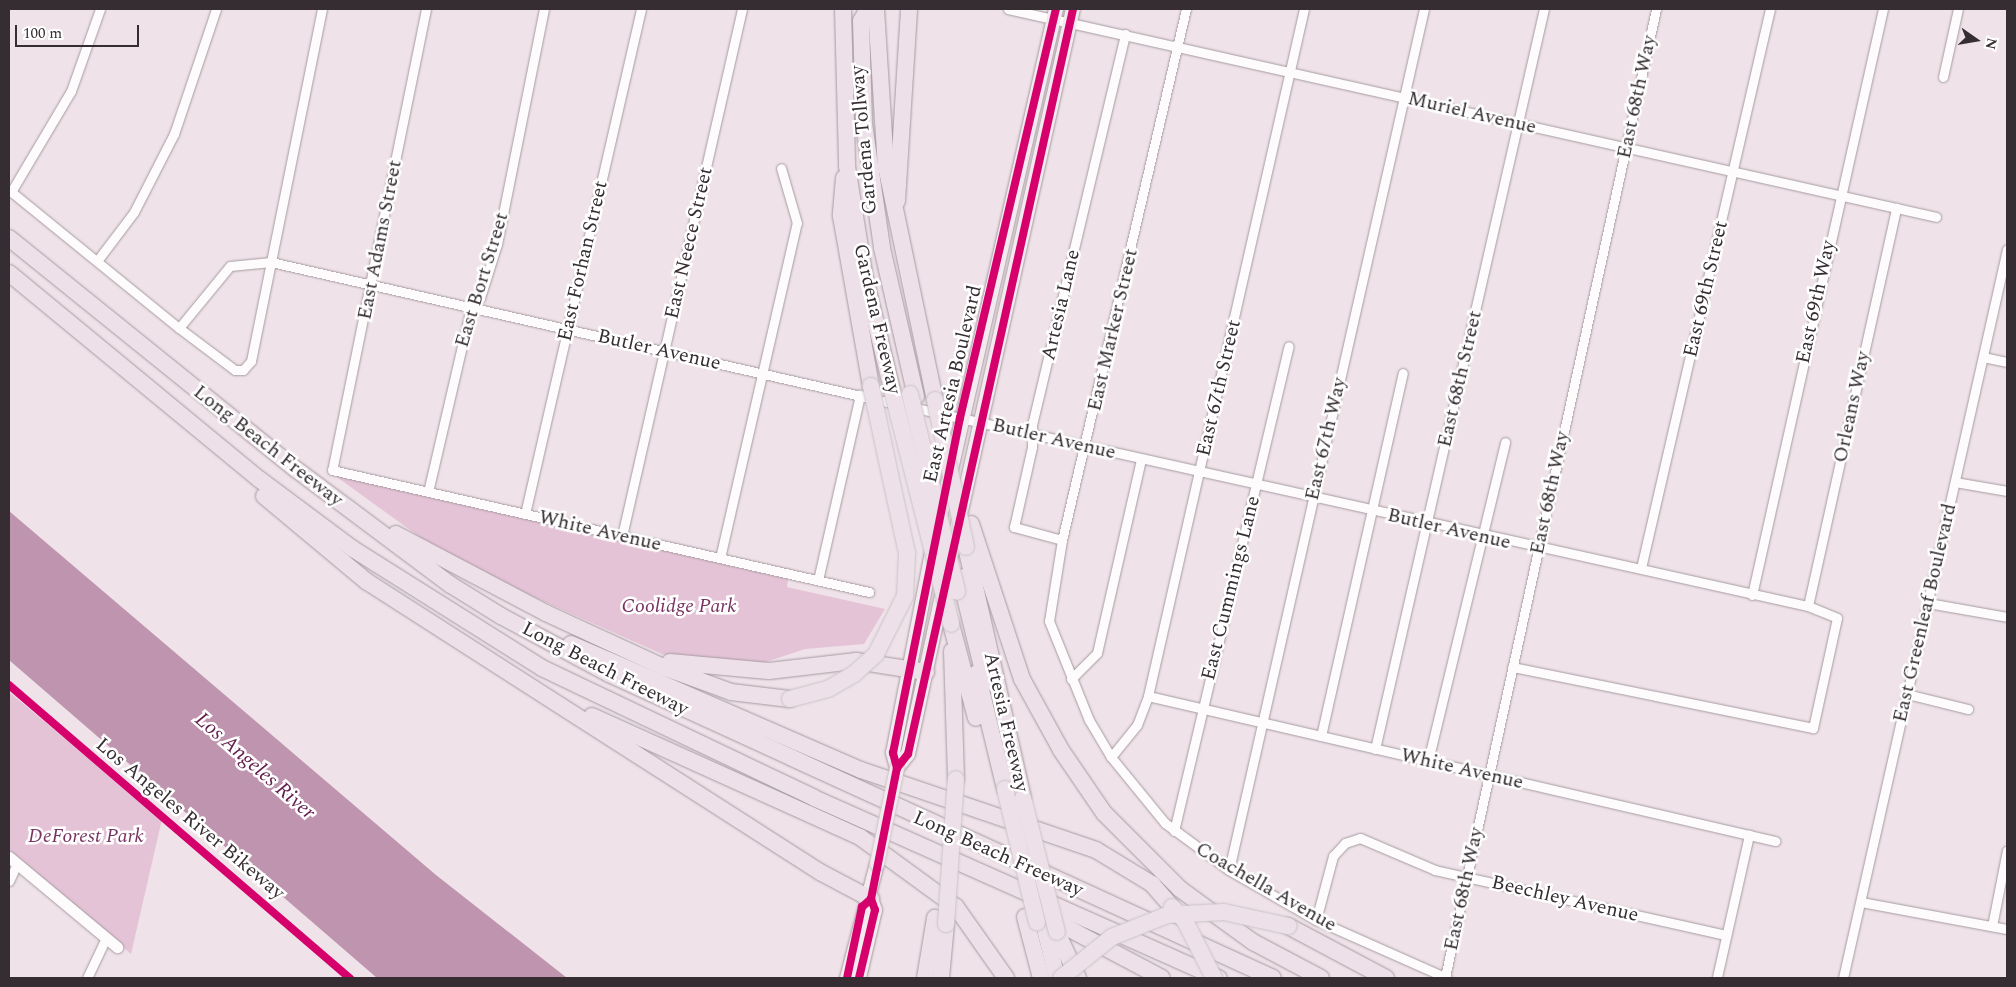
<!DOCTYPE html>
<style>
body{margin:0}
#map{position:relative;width:2016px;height:987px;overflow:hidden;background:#efe2e9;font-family:Spectral,serif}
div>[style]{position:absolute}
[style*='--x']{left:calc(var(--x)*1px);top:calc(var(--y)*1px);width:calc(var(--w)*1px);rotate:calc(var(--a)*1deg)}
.green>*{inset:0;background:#e5c3d7}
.water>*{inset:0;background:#bf94ae}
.roads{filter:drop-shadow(0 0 1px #a59ba0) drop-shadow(0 0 1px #a59ba0)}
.minor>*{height:9px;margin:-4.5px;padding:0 4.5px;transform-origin:4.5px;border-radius:4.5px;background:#fdfbfc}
.tertiary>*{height:11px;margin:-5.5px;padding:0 5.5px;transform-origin:5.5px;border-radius:5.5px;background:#fdfbfc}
.primary>*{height:14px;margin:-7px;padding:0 7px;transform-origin:7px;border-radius:7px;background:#f3eaf0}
.motorway>*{height:16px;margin:-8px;padding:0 8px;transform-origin:8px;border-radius:8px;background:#ede0e8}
.bridges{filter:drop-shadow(0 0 1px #c9c3c6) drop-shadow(0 0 1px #c9c3c6)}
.primary-bridge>*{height:14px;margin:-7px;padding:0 7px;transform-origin:7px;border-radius:7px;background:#f3eaf0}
.motorway-bridge>*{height:16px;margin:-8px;padding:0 8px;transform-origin:8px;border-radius:8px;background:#ede0e8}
.cycleway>*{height:8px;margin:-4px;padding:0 4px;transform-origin:4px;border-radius:4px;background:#d6006c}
span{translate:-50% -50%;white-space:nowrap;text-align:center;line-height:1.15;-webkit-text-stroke:5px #fff;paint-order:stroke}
.street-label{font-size:20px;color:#352d31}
.park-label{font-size:20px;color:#783261;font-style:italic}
.water-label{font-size:21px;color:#621d4d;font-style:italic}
.frame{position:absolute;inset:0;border:10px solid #352d31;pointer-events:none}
.north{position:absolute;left:1951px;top:15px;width:50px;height:50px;-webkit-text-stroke:4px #fff;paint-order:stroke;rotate:103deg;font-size:14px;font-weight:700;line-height:20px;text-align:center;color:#352d31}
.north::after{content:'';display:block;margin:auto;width:18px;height:22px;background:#352d31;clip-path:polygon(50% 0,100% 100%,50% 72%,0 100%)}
.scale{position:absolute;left:15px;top:25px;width:124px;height:22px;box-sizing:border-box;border:2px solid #352d31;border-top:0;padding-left:6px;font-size:15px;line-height:18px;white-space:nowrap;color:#352d31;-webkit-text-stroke:4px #fff;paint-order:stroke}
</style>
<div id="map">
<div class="green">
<div style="clip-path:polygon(334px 475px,788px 579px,787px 587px,885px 609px,864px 644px,805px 649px,754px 666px,716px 666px,662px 654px,491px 578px,424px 540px)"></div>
<div style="clip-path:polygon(9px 692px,162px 819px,131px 954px,9px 851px)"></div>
</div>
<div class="water">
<div style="clip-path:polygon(9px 511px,436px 875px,567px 978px,377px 978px,9px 660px)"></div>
</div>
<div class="roads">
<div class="minor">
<div style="--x:426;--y:9;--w:470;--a:101.5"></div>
<div style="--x:332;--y:470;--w:551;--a:12.8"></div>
<div style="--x:1008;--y:9;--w:951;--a:12.63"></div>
<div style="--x:1186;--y:9;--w:545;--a:103.14"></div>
<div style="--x:1062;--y:540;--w:82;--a:99.1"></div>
<div style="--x:1049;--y:621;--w:107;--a:68"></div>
<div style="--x:1089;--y:720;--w:43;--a:59.3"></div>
<div style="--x:1111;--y:757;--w:85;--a:50.7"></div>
<div style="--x:1165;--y:823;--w:79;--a:36.3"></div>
<div style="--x:1229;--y:870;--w:100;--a:29.9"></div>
<div style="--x:1316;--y:920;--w:143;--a:23.9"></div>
<div style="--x:1943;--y:77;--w:70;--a:-77.6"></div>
<div style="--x:9;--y:190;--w:219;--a:39.1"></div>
<div style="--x:179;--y:328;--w:70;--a:36.9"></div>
<div style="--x:235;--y:370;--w:8;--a:0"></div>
<div style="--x:243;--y:370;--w:12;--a:-48"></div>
<div style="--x:251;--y:361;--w:359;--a:-78.6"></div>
<div style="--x:11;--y:192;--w:117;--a:-59.3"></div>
<div style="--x:71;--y:91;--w:87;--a:-70.5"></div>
<div style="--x:97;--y:261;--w:61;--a:-52.9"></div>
<div style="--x:134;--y:212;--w:88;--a:-62.9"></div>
<div style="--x:174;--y:134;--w:132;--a:-71.4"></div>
<div style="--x:179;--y:328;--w:80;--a:-50.6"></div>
<div style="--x:230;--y:266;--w:41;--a:-5.6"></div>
<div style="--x:271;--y:262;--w:641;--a:12.8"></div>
<div style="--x:1983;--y:357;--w:25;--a:12"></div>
<div style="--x:911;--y:407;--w:919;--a:12.51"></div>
<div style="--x:1808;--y:606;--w:31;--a:22"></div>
<div style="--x:1837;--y:618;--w:113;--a:102.3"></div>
<div style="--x:1813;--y:728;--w:307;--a:-168.5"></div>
<div style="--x:1955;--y:482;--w:53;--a:9.8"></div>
<div style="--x:428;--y:492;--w:190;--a:-76.9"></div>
<div style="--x:471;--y:307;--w:13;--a:-45"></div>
<div style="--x:480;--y:298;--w:57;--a:-72.5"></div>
<div style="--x:497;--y:244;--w:240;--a:-78.7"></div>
<div style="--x:525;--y:514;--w:518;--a:-77.06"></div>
<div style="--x:622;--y:536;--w:540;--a:-77.17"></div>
<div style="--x:1062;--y:540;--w:50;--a:-164.8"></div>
<div style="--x:1014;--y:527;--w:82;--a:-77.3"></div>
<div style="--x:1032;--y:447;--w:22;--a:-90"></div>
<div style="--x:1032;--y:425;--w:402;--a:-76.6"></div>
<div style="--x:720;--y:558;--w:344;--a:-77.1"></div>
<div style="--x:797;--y:223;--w:57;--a:-106.2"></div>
<div style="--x:1641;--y:568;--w:574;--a:-77.01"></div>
<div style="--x:818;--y:580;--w:190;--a:-77.2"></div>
<div style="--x:1752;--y:595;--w:600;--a:-77.4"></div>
<div style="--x:1928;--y:603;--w:80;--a:10"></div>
<div style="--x:1808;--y:606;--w:408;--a:-77.5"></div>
<div style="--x:1071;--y:679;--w:37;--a:-45"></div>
<div style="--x:1097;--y:653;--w:199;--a:-77.2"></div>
<div style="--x:1907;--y:694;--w:63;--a:13.8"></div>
<div style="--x:1148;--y:696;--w:644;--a:13.02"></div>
<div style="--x:1321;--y:736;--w:372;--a:-77.3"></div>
<div style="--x:1375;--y:749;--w:759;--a:-77.14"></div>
<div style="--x:1111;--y:757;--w:41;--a:-50.9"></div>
<div style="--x:1137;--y:725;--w:31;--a:-69"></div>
<div style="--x:1148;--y:696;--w:704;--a:-77.21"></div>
<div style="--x:1428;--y:761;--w:328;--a:-76.4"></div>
<div style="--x:1174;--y:831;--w:498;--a:-76.7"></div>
<div style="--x:1229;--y:870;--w:883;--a:-77.24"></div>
<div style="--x:9;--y:881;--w:19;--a:-65"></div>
<div style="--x:1861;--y:902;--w:148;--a:10.5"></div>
<div style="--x:1316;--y:920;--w:66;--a:-75.1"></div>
<div style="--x:1333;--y:856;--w:18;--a:-47"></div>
<div style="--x:1345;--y:843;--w:16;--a:-18"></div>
<div style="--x:1360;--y:838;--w:82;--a:23.1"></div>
<div style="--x:1435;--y:870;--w:298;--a:12.6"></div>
<div style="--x:1992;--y:926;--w:77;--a:-78.8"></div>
<div style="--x:1445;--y:977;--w:991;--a:-77.7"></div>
<div style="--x:1717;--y:977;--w:146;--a:-77.3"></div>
<div style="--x:87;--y:978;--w:44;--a:-64.6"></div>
<div style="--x:1843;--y:978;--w:747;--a:-77.32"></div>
</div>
<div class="tertiary">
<div style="--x:9;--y:857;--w:141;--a:39.8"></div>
</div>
<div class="primary">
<div style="--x:940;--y:518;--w:522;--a:-77.16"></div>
<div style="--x:950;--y:560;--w:565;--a:-77.42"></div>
<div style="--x:897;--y:768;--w:18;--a:-52"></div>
<div style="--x:908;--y:754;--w:167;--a:-77.9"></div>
<div style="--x:897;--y:768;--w:16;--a:-105"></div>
<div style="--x:893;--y:753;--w:204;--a:-79"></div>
<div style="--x:847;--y:978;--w:118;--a:-75.3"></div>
<div style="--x:859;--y:978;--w:70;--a:-76.8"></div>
<div style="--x:875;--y:910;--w:12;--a:-110"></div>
</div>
<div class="motorway">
<div style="--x:843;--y:9;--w:157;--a:88.5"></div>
<div style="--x:847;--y:166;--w:113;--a:80.9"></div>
<div style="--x:865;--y:278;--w:115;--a:76.4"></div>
<div style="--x:868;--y:9;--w:14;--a:120"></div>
<div style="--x:861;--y:21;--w:103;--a:88.3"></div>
<div style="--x:864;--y:124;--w:125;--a:81.7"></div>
<div style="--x:882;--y:248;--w:152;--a:77.1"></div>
<div style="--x:876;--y:9;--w:157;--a:86.4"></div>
<div style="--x:886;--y:166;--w:239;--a:78.2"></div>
<div style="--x:844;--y:178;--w:38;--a:95"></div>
<div style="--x:841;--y:216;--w:173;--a:80"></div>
<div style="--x:897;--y:201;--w:192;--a:-86.4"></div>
<div style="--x:9;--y:238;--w:370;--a:38.9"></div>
<div style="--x:297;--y:470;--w:192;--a:36.8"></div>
<div style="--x:451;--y:585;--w:59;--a:31.8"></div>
<div style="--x:501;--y:616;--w:123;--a:28.2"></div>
<div style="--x:609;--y:674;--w:730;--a:24.6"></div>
<div style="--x:9;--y:273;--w:324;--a:39.5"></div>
<div style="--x:259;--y:479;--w:117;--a:36.7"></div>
<div style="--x:353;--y:549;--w:223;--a:32.2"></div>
<div style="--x:542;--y:668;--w:301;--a:25.5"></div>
<div style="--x:814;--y:798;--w:443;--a:24"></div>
<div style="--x:264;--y:496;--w:133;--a:39.8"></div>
<div style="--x:366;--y:581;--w:539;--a:32.66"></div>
<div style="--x:820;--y:872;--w:58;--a:27.9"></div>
<div style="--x:971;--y:524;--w:163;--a:71.8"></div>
<div style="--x:1022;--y:679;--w:81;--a:61.2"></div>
<div style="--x:1061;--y:750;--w:76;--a:55.7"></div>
<div style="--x:1104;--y:813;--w:107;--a:45"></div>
<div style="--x:1180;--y:889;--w:90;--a:36"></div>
<div style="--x:1253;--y:942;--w:77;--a:27.9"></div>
<div style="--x:396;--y:534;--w:170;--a:27.8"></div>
<div style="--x:546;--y:613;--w:129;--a:24.8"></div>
<div style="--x:663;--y:667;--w:72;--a:20.2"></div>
<div style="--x:731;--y:692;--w:59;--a:6.8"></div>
<div style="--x:966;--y:547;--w:257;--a:77.2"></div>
<div style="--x:960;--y:577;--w:109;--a:76.2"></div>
<div style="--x:951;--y:624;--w:97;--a:75.1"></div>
<div style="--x:571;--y:644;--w:316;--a:23.5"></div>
<div style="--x:861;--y:770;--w:248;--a:18.8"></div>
<div style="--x:1096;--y:850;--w:66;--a:31.3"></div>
<div style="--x:1152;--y:884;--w:30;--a:49"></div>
<div style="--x:952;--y:651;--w:128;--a:88.2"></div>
<div style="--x:670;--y:662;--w:99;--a:5.2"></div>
<div style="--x:769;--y:671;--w:88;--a:-6.6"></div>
<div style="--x:856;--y:661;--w:71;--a:8.9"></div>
<div style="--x:977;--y:673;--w:119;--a:76.4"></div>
<div style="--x:592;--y:716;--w:294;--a:24.3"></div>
<div style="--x:860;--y:837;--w:119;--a:36.1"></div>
<div style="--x:956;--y:907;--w:87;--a:54.8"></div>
<div style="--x:1045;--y:916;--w:132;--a:27.9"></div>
<div style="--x:1025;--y:917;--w:63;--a:75.3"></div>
<div style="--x:1044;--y:925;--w:55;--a:76.2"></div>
<div style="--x:1288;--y:926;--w:111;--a:28"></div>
<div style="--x:1057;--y:932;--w:51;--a:65.5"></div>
<div style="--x:925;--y:978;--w:61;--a:-80.5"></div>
<div style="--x:941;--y:978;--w:54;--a:-84.7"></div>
</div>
</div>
<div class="bridges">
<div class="primary-bridge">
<div style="--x:877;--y:864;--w:98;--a:-78.2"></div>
</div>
<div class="motorway-bridge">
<div style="--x:892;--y:390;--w:241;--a:75.8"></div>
<div style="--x:910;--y:394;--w:203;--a:76.6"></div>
<div style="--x:935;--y:400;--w:150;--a:78.1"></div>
<div style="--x:790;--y:699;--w:39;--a:-15"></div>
<div style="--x:828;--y:689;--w:30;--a:-30"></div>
<div style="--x:854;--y:674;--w:30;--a:-42"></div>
<div style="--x:876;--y:654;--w:65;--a:-63.4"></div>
<div style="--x:905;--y:596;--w:43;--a:-87.3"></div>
<div style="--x:907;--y:553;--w:171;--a:-102.2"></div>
<div style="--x:1005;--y:789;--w:137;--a:76.5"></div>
<div style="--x:1023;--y:798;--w:138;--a:75.8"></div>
<div style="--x:1172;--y:907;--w:19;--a:47"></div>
<div style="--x:1185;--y:921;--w:64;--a:63"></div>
<div style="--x:946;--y:924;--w:145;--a:-86.1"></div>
<div style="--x:1061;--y:978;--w:65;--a:-38.8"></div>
<div style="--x:1112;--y:937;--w:59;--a:-21.8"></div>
<div style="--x:1167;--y:915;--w:57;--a:-3"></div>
<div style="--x:1224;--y:912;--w:66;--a:12.3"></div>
</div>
</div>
<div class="cycleway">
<div style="--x:9;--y:685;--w:450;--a:40.7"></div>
<div style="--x:897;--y:768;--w:16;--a:-105"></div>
<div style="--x:893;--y:753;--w:342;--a:-78.7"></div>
<div style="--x:960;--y:418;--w:420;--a:-76.8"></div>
<div style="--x:847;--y:978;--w:73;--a:-78.1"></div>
<div style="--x:862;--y:907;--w:12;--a:-42"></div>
<div style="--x:871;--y:899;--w:134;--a:-78.8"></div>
<div style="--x:897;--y:768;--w:18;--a:-52"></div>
<div style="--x:908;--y:754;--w:763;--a:-77.51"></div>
<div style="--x:859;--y:978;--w:70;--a:-76.8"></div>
<div style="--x:875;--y:910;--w:12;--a:-110"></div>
</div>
<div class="street-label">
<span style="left:1637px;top:97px;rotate:-78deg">East 68th Way</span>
<span style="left:1472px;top:113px;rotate:13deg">Muriel Avenue</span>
<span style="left:864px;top:140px;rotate:-95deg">Gardena Tollway</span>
<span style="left:380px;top:240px;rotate:-79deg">East Adams Street</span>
<span style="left:689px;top:243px;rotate:-77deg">East Neece Street</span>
<span style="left:583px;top:261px;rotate:-77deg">East Forhan Street</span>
<span style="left:482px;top:280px;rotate:-73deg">East Bort Street</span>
<span style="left:1706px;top:289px;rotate:-77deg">East 69th Street</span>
<span style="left:1816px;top:302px;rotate:-78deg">East 69th Way</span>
<span style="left:1061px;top:305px;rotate:-77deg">Artesia Lane</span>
<span style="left:877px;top:319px;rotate:77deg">Gardena Freeway</span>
<span style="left:1113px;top:330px;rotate:-77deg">East Marker Street</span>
<span style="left:659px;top:350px;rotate:13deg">Butler Avenue</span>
<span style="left:1460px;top:379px;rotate:-77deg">East 68th Street</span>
<span style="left:953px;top:384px;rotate:-77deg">East Artesia Boulevard</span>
<span style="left:1219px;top:388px;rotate:-77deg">East 67th Street</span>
<span style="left:1852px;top:407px;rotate:-78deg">Orleans Way</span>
<span style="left:1054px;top:439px;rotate:13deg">Butler Avenue</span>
<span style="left:1326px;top:439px;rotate:-77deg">East 67th Way</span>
<span style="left:268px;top:446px;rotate:38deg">Long Beach Freeway</span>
<span style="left:1550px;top:493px;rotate:-78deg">East 68th Way</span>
<span style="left:1449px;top:529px;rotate:13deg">Butler Avenue</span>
<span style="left:600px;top:531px;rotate:13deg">White Avenue</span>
<span style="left:1231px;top:588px;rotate:-76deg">East Cummings Lane</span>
<span style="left:1925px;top:613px;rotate:-77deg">East Greenleaf Boulevard</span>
<span style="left:605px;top:669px;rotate:27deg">Long Beach Freeway</span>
<span style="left:1006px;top:722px;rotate:77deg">Artesia Freeway</span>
<span style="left:1462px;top:769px;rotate:13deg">White Avenue</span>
<span style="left:190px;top:819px;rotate:40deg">Los Angeles River Bikeway</span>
<span style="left:998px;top:854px;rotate:24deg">Long Beach Freeway</span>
<span style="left:1266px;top:887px;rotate:30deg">Coachella Avenue</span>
<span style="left:1464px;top:889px;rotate:-78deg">East 68th Way</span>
<span style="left:1565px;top:899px;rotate:13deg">Beechley Avenue</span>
</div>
<div class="park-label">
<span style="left:679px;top:606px">Coolidge Park</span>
<span style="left:86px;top:836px">DeForest Park</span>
</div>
<div class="water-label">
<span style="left:255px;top:766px;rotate:41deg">Los Angeles River</span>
</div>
<div class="frame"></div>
<div class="north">N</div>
<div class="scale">100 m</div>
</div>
